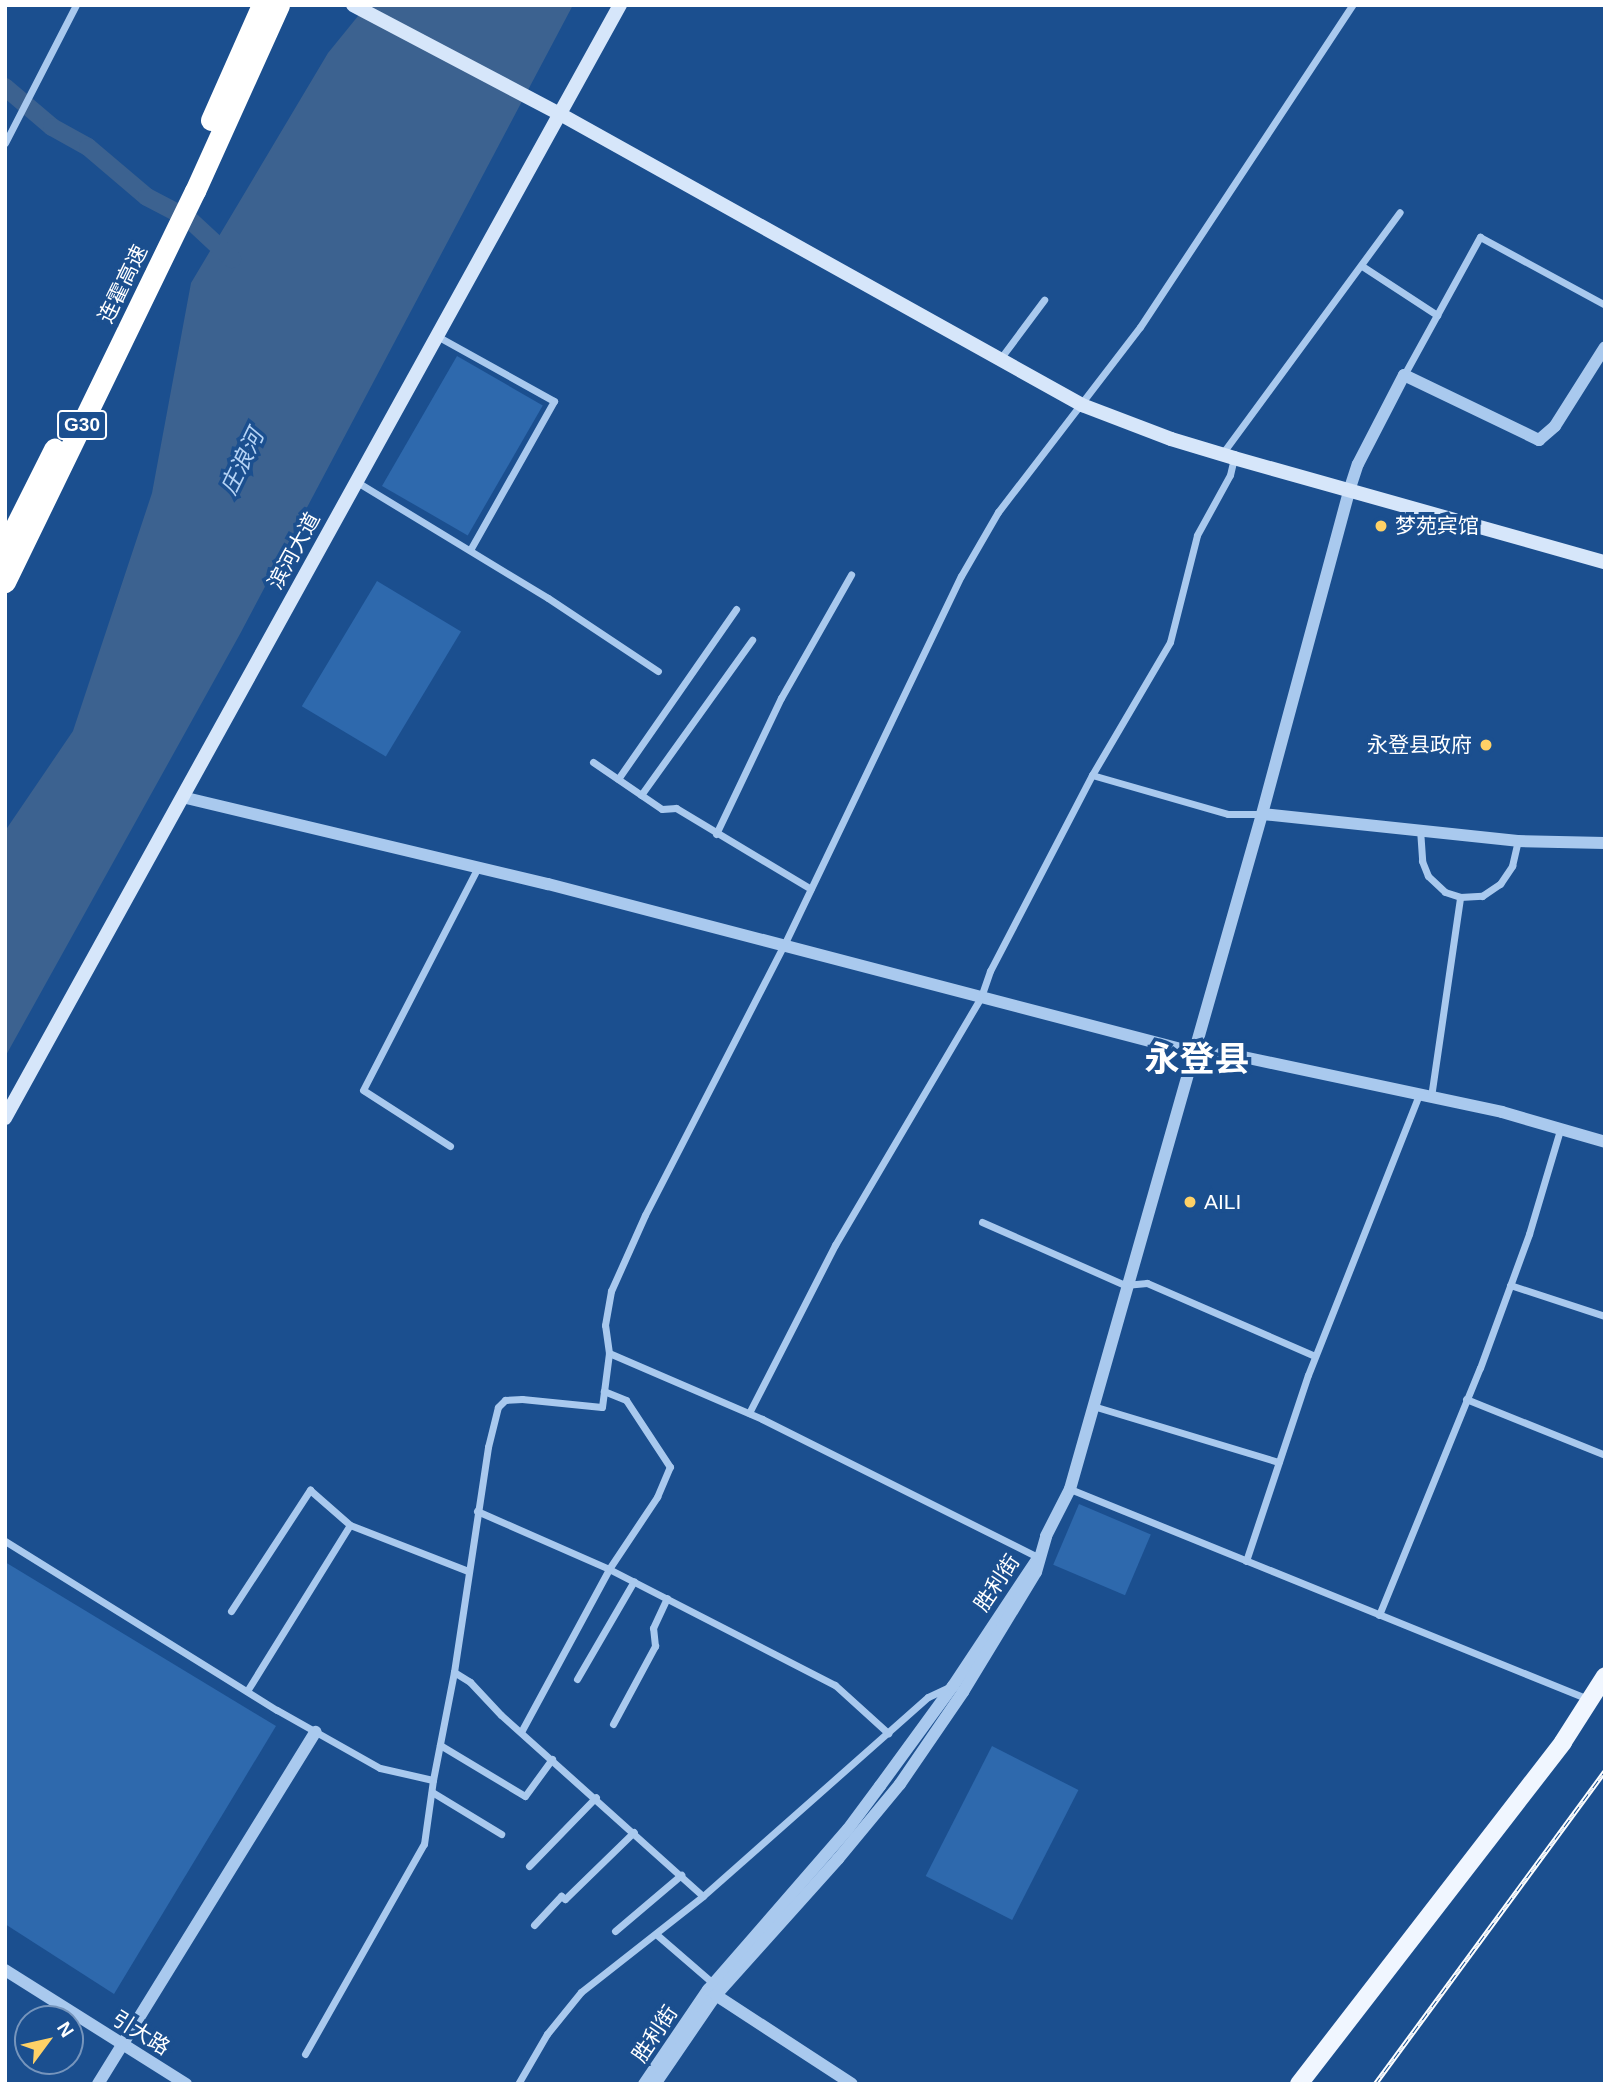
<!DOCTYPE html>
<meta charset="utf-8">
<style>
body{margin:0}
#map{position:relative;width:1610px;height:2089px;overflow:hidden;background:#1b4f8f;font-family:Helvetica,"Noto Sans SC",sans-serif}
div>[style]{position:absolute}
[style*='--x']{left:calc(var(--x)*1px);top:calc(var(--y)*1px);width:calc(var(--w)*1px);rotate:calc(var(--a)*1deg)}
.green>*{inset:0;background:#2e69ad;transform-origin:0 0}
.water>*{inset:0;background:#3c6290}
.river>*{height:18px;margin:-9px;padding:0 9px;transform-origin:9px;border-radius:9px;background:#3c6290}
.minor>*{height:7px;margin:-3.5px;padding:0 3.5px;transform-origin:3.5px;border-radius:3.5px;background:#a9c9ee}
.tertiary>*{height:12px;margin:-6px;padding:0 6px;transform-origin:6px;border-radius:6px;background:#a9c9ee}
.secondary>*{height:14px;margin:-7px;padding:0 7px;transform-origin:7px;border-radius:7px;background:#d6e6fa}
.primary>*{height:18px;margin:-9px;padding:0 9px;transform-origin:9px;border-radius:9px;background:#f0f6ff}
.motorway>*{height:21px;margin:-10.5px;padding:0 10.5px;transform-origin:10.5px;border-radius:10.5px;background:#fff}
.rail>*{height:5px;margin-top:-2.5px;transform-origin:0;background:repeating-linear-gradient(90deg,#1b4f8f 0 8px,#fff 0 16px);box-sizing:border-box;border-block:2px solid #fff}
.dots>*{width:19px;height:19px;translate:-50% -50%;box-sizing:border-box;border:4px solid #1b4f8f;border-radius:50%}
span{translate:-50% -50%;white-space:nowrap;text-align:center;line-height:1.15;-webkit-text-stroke:7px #1b4f8f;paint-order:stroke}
.shield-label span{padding:2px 5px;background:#1b4f8f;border:2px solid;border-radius:5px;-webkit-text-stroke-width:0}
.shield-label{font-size:19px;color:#fff;font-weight:700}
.street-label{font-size:21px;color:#fff}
.poi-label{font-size:21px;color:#fff}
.left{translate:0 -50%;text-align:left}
.right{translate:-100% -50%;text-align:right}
.water-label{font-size:23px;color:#b5d3f5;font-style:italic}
.town-label{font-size:35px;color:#fff;font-weight:700}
.frame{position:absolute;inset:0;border:7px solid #fff;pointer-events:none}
.north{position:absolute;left:14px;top:2005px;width:70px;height:70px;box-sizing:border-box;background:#1b4f8f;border:2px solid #7695bc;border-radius:50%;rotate:57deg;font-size:19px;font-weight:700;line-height:28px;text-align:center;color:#fff}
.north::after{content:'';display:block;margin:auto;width:24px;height:32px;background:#ffd166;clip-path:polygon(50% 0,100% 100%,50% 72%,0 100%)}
</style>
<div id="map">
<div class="green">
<div style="left:457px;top:356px;width:99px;height:150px;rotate:30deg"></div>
<div style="left:377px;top:581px;width:98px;height:146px;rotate:31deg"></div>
<div style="left:1079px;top:1504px;width:78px;height:66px;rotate:23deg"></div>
<div style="clip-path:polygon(5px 1562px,276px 1726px,114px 1994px,5px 1924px)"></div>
<div style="left:992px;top:1746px;width:97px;height:146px;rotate:27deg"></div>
</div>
<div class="water">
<div style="clip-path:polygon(367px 5px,573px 5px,240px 634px,5px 1057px,5px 831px,73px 731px,152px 493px,191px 283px,328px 53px)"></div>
</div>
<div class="river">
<div style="--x:5;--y:87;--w:62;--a:40.4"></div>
<div style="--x:52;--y:127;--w:41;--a:29.1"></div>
<div style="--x:88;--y:147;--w:77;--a:40.3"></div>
<div style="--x:147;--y:197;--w:47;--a:27.6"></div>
<div style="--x:189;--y:219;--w:59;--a:42.9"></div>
</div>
<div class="minor">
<div style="--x:5;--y:143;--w:155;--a:-62.8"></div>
<div style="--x:1362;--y:266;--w:90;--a:33.2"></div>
<div style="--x:437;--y:336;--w:134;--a:29.1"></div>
<div style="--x:554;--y:401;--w:171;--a:119.4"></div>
<div style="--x:1000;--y:359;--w:74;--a:-53.3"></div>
<div style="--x:1404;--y:375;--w:158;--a:-61.2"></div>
<div style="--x:1480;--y:237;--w:142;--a:28.5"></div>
<div style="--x:1222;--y:454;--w:300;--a:-53.7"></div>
<div style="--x:357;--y:482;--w:223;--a:31.3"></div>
<div style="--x:548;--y:598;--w:132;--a:33.6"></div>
<div style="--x:593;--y:762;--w:83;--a:34.3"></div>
<div style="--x:662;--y:809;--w:14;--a:-4"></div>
<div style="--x:676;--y:808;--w:157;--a:31"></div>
<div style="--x:1092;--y:775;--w:141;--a:16"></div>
<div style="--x:1228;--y:814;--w:34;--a:0"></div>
<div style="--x:618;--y:779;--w:207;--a:-55.2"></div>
<div style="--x:641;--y:795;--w:191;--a:-54.4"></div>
<div style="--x:1420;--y:829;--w:32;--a:86"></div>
<div style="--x:1422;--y:861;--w:16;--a:68"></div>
<div style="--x:1428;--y:876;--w:23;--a:43"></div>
<div style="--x:1445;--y:892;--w:16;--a:18"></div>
<div style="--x:1460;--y:897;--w:22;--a:-3"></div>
<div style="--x:1482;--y:896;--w:22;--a:-34"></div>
<div style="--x:1500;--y:884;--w:22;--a:-56"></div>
<div style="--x:1512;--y:866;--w:26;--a:-77"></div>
<div style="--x:716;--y:834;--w:151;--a:-64.5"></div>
<div style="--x:781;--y:698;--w:142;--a:-60.4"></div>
<div style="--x:1431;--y:1097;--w:202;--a:-81.7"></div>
<div style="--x:450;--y:1146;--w:103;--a:-147.2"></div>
<div style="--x:363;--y:1090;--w:251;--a:-62.7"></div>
<div style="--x:982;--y:1222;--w:156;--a:23.8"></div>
<div style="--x:1125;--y:1285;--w:22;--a:-5"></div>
<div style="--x:1147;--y:1283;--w:183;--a:23.5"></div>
<div style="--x:1510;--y:1285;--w:100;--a:18.1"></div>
<div style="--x:609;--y:1353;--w:167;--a:23.3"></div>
<div style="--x:762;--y:1419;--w:309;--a:26.6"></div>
<div style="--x:1466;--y:1399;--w:150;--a:21.9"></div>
<div style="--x:1093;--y:1406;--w:194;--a:16.8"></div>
<div style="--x:749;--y:1413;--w:189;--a:-62.9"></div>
<div style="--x:835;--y:1245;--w:288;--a:-59.5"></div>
<div style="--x:981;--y:997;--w:28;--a:-71"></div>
<div style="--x:990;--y:971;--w:221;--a:-62.5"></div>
<div style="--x:1092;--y:775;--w:154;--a:-59.6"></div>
<div style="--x:1170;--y:642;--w:110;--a:-75.8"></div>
<div style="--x:1197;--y:535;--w:68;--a:-61.2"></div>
<div style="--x:1230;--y:475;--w:17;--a:-77"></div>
<div style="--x:1070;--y:1489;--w:559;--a:22.07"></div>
<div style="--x:477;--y:1511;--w:144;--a:23.7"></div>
<div style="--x:609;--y:1569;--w:254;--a:27.2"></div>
<div style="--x:835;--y:1685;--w:72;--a:42.2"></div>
<div style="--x:5;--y:1541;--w:320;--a:31.9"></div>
<div style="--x:277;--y:1710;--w:118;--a:29.4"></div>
<div style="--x:380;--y:1768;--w:54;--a:12.8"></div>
<div style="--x:433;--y:1780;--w:110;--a:-79"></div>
<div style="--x:454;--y:1672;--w:228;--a:-81.4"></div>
<div style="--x:488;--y:1447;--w:41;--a:-76"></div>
<div style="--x:498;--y:1407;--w:10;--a:-45"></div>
<div style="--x:505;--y:1400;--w:17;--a:-3"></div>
<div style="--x:522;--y:1399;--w:80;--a:5.7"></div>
<div style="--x:602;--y:1407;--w:54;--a:-82.6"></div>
<div style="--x:609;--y:1353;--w:28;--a:-98"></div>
<div style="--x:605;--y:1325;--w:35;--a:-80"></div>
<div style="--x:611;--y:1291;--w:83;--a:-65.9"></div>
<div style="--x:645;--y:1215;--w:304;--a:-62.8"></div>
<div style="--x:784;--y:945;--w:409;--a:-64.4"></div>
<div style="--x:961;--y:576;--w:74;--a:-60"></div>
<div style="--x:998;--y:512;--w:233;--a:-52.5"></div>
<div style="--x:1140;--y:327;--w:386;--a:-56.6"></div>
<div style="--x:1246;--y:1561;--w:196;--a:-71.6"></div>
<div style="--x:1308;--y:1375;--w:302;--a:-68.4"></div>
<div style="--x:231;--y:1611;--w:145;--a:-56.9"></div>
<div style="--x:310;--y:1490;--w:53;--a:41.2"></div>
<div style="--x:350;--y:1525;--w:127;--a:21.3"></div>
<div style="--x:1379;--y:1615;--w:267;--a:-67.8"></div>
<div style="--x:1480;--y:1368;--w:143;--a:-69.9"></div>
<div style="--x:1529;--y:1234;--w:109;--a:-73.4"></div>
<div style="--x:454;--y:1672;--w:19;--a:32"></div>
<div style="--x:470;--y:1682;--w:45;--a:46.8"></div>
<div style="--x:501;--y:1715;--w:271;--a:41.9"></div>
<div style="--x:577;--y:1679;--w:113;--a:-59.8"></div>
<div style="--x:247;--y:1691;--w:195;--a:-58.2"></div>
<div style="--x:613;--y:1724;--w:89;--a:-61.7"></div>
<div style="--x:655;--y:1646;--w:18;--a:-96"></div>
<div style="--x:653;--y:1628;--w:33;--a:-65"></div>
<div style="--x:521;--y:1732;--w:185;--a:-61.6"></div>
<div style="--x:609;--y:1569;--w:87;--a:-56.3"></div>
<div style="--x:657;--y:1497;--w:33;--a:-67"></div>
<div style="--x:670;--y:1467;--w:80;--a:-123.3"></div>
<div style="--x:626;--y:1400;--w:24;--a:-158"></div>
<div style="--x:440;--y:1745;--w:99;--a:31"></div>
<div style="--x:525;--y:1796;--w:46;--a:-53.9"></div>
<div style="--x:432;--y:1792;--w:81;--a:31.3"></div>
<div style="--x:529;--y:1866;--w:96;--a:-45.8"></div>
<div style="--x:534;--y:1925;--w:40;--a:-47"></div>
<div style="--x:561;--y:1896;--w:5;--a:37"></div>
<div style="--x:565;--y:1899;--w:96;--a:-44.2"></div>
<div style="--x:615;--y:1931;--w:87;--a:-40.3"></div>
<div style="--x:656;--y:1934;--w:77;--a:40.8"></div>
<div style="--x:305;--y:2054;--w:241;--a:-60.5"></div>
<div style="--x:424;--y:1844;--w:65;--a:-82"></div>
<div style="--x:518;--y:2084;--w:58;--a:-59.9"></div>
<div style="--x:547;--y:2034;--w:54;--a:-51"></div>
<div style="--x:581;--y:1992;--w:155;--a:-38.2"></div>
<div style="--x:703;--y:1896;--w:300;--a:-41.5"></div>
<div style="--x:928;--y:1697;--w:23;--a:-25"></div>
</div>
<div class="tertiary">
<div style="--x:182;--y:797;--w:376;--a:13.4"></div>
<div style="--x:548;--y:884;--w:666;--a:14.62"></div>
<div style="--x:1192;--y:1052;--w:42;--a:4.1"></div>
<div style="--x:1234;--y:1055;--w:274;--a:12"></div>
<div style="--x:1502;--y:1112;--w:107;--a:16.2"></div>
<div style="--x:1262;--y:814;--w:257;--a:6"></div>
<div style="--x:1518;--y:841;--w:87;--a:1.3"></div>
<div style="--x:5;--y:1970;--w:214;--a:32.2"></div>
<div style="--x:711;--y:1992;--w:168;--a:33.1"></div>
<div style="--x:98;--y:2084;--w:414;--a:-58.3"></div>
<div style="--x:644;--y:2084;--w:114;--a:-55.8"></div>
<div style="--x:708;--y:1990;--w:213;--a:-49"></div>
<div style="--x:848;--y:1829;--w:54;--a:-53.3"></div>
<div style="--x:880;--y:1786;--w:124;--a:-53.9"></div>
<div style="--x:953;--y:1686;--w:154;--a:-56.4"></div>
<div style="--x:655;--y:2084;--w:108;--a:-55.6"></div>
<div style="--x:716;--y:1995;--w:183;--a:-48.1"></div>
<div style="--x:838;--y:1859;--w:97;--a:-50.4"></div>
<div style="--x:900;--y:1784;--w:112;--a:-55.6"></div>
<div style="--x:963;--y:1692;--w:140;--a:-58.7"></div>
<div style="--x:1036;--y:1572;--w:37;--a:-74"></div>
<div style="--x:1046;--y:1536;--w:53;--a:-62.9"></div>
<div style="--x:1070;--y:1489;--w:702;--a:-74.12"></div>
<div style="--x:1262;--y:814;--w:335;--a:-74.9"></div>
<div style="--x:1349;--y:491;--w:28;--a:-72"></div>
<div style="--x:1358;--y:464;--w:100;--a:-62.7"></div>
<div style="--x:1404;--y:375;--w:150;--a:25.7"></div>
<div style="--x:1539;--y:440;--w:21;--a:-41"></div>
<div style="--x:1555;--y:426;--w:93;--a:-57.7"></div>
</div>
<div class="secondary">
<div style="--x:353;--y:5;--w:234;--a:27.8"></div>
<div style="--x:560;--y:114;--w:598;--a:29.14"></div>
<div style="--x:1082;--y:405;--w:95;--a:20.9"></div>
<div style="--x:1171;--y:439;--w:66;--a:16.8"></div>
<div style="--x:1234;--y:458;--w:385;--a:15.7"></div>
<div style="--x:5;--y:1118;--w:1272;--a:-61.08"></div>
</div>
<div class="primary">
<div style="--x:1299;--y:2084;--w:432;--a:-52.3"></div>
<div style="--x:1563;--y:1742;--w:78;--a:-57.5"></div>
</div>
<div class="motorway">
<div style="--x:211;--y:120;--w:126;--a:-66.1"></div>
<div style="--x:5;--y:547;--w:110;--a:-63.4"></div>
<div style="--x:5;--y:582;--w:435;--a:-64.1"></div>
<div style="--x:195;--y:191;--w:204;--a:-65.7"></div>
</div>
<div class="rail">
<div style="--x:1375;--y:2084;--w:388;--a:-53.7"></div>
</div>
<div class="dots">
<div style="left:1381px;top:526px;background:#ffd166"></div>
<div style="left:1486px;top:745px;background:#ffd166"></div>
<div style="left:1190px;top:1202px;background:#ffd166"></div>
</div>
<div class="shield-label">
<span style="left:82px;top:425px">G30</span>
</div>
<div class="street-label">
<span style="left:123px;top:284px;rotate:-64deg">连霍高速</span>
<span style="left:294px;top:551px;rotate:-61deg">滨河大道</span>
<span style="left:997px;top:1583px;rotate:-56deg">胜利街</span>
<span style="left:141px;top:2033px;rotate:32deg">引大路</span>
<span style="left:655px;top:2034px;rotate:-56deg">胜利街</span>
</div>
<div class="poi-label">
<span class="left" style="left:1395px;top:526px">梦苑宾馆</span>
<span class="right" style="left:1472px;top:745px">永登县政府</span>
<span class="left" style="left:1204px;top:1202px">AILI</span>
</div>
<div class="water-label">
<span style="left:242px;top:462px;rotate:-64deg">庄浪河</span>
</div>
<div class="town-label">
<span style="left:1197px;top:1059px">永登县</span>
</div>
<div class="frame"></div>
<div class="north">N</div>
</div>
